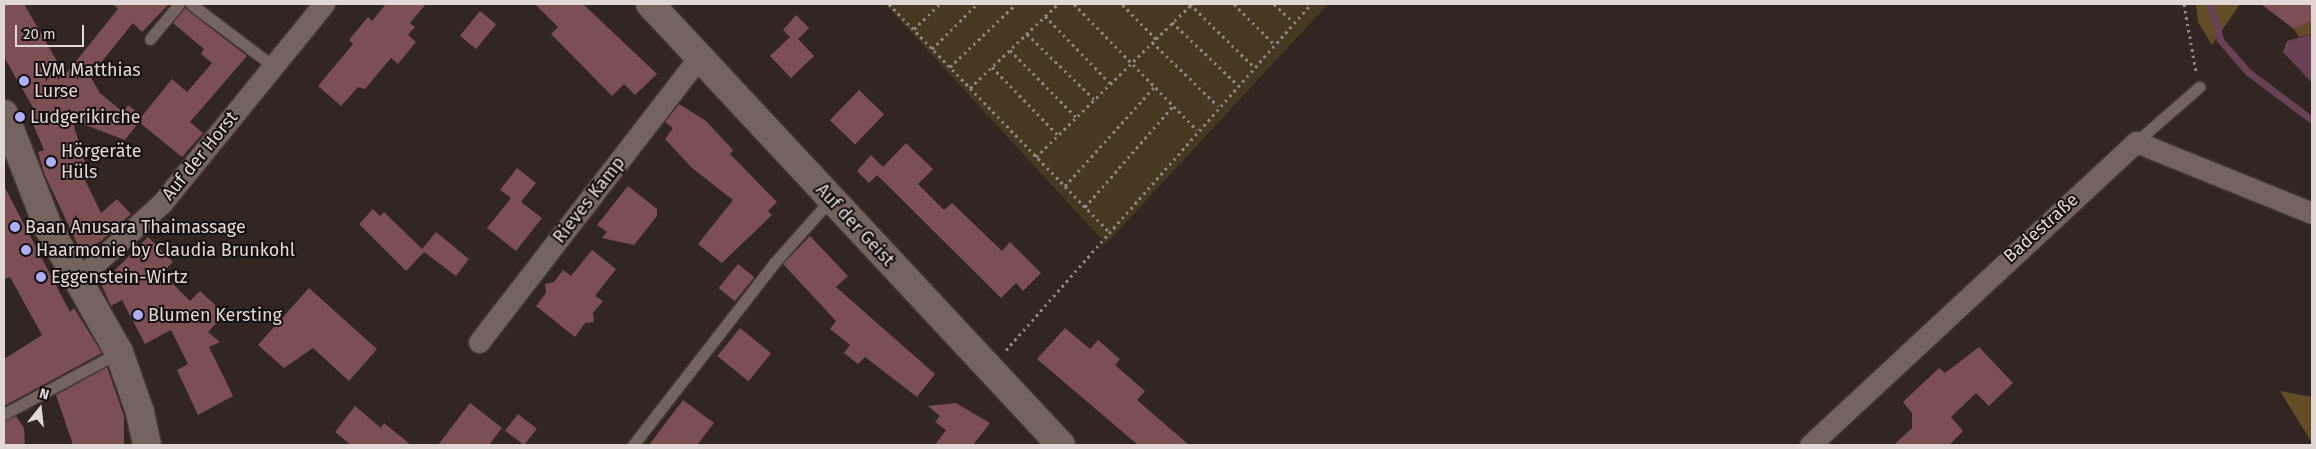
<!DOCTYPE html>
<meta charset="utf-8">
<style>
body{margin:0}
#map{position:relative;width:2316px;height:449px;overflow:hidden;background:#322622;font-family:"Fira Sans",sans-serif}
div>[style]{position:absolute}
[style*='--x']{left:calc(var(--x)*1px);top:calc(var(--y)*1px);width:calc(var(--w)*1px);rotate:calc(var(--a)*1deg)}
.green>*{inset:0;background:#463922}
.forest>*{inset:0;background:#634d27}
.water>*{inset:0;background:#6a4255}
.stream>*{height:7px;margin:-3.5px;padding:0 3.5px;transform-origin:3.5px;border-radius:3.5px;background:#6a4255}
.building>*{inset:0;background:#7c4f54;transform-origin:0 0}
.path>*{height:3px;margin-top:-1.5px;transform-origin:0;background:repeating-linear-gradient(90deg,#918784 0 2.5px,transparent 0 6.5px)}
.roads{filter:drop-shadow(0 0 1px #4e4341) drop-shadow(0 0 1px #4e4341)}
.lane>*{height:11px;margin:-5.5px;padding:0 5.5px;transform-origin:5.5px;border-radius:5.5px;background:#736460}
.street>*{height:21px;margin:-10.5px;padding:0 10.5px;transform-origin:10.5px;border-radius:10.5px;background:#736460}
.secondary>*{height:28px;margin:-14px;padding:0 14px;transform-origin:14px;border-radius:14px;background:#736460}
.dots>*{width:14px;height:14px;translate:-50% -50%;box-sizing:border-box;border:2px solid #16100f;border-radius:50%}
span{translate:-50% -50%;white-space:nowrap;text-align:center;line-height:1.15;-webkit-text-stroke:4px #16100f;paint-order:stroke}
.poi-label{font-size:18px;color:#e1d8d6}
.left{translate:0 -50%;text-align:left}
.street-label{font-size:18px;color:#e1d8d6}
.frame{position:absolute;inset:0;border:5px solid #e1d8d6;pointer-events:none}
.north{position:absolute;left:15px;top:384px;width:50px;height:50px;-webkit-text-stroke:4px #16100f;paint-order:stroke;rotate:16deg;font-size:14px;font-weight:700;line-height:20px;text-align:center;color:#e1d8d6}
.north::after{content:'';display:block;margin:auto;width:18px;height:22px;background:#e1d8d6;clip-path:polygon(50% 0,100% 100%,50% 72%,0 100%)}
.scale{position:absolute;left:15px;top:25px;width:69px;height:22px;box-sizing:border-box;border:2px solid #e1d8d6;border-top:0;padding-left:6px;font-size:15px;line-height:18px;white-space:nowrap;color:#e1d8d6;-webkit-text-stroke:4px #16100f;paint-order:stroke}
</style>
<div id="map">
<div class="green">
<div style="clip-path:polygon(885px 4px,1328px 4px,1106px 244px)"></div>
</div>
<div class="forest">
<div style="clip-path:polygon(2196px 4px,2240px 4px,2212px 45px,2198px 22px)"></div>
<div style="clip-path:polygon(2312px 21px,2312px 34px,2299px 37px,2294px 29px)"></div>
<div style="clip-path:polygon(2280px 391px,2312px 397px,2312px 443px)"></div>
</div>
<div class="water">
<div style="clip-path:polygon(2312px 34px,2312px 83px,2283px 52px,2287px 41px)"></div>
</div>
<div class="stream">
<div style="--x:2210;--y:4;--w:37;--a:74"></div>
<div style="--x:2220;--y:40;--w:43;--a:48.8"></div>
<div style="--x:2248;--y:72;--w:80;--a:36.9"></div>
</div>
<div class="building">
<div style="clip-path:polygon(4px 4px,24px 4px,65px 75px,118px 9px,113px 4px,169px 4px,142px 32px,133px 23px,90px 76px,100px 93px,123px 112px,128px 105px,142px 116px,172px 79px,187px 92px,212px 63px,201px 54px,204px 49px,173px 23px,185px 8px,247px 56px,190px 122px,203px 133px,182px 157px,139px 122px,125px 140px,72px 120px,88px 172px,82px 174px,101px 213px,117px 199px,131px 214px,101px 241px,81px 252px,44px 173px,38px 152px,44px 150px,29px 114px,35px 111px,4px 57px)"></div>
<div style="clip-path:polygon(386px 4px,426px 4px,410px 23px,415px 27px,408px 35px,416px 42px,398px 64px,391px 58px,365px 89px,358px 87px,341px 106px,318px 86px,353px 44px,349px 40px,368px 17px,372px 21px)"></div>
<div style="clip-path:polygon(535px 4px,583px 4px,657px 74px,635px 95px,624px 84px,612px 96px,551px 34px,558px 27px)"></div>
<div style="clip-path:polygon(2261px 4px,2312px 4px,2312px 21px,2294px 29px)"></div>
<div style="left:480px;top:11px;width:21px;height:32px;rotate:39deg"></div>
<div style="clip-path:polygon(796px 15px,809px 28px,798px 39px,814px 56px,791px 78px,770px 56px,790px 37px,783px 30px)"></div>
<div style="left:859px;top:90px;width:35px;height:42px;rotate:44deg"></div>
<div style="clip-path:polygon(679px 104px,706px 121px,733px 150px,730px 154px,777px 202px,768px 211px,772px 215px,722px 263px,698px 244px,733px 200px,692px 168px,665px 139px,673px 128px,665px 122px)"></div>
<div style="clip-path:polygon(906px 143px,933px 169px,918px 184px,944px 210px,952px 203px,1002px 251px,1010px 242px,1041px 273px,1023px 291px,1016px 283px,1001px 298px,877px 175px,869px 183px,857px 171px,871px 155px,883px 167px)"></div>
<div style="clip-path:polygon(517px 168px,536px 183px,521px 202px,542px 218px,516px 251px,487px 228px,511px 198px,500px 190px)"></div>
<div style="clip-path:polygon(4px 186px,70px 312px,74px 308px,102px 353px,4px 406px,4px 359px,42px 335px,10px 277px,4px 279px)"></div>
<div style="clip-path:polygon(628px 186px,657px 209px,657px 216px,634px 245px,602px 238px,607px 232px,597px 225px)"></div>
<div style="clip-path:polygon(373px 209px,380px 216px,384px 212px,422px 249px,436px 232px,469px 259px,456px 276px,424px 252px,406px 271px,359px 224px)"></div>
<div style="clip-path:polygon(810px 236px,848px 276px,836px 287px,935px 374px,917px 397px,865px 357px,858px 364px,844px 353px,850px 345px,830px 329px,836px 321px,783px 264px)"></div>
<div style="clip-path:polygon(148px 237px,173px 262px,162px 273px,190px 301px,200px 291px,225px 314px,208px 332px,220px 342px,209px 347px,233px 396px,198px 415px,177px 370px,188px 364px,171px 330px,145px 344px,122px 300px,111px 306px,101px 284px)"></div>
<div style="clip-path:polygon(592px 250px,616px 269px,595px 296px,603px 301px,593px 313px,594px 322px,585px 323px,575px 337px,536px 306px,546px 293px,545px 284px,554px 282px,563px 270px,571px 276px)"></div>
<div style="left:738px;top:264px;width:21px;height:31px;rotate:39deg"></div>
<div style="clip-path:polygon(309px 288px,377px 349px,349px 381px,313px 348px,284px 368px,258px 345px)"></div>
<div style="left:740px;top:328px;width:40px;height:36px;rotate:39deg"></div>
<div style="clip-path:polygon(1065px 328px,1090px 349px,1098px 340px,1120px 359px,1115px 365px,1145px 391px,1137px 400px,1189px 445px,1138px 445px,1037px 359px)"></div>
<div style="clip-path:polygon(1979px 347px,2013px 383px,1989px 406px,1976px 393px,1951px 417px,1963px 431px,1949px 445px,1894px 445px,1912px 428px,1912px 413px,1903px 402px,1939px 368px,1945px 373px)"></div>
<div style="clip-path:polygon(107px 367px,124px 416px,124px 445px,73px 445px,56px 395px)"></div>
<div style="clip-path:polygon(683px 400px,714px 423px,697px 445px,649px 445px)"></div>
<div style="clip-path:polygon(470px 403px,502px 428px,489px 445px,438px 445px)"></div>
<div style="clip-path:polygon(956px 403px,990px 423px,973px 445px,935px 445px,946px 430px,935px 422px,940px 416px,928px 406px)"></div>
<div style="clip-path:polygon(355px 406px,381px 428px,384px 423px,411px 445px,351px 445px,335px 432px)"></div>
<div style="left:518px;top:414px;width:24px;height:21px;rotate:38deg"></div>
<div style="clip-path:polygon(16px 416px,24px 428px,25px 445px,4px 445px,4px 421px)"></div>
</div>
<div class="path">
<div style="--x:889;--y:4;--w:317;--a:46"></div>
<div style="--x:1074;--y:4;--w:176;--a:45.7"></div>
<div style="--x:1190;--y:4;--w:90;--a:44.5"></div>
<div style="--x:1234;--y:4;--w:57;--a:45"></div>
<div style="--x:1274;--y:4;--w:26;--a:43"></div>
<div style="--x:2184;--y:4;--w:69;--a:80"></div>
<div style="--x:1045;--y:16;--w:93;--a:45.9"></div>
<div style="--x:1172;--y:22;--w:91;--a:43.7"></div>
<div style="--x:914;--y:29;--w:36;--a:-44"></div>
<div style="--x:1027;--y:34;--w:93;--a:44.1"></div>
<div style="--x:1156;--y:39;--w:49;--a:-44.2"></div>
<div style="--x:1152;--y:42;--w:92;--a:44.1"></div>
<div style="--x:932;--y:49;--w:64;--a:-45"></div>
<div style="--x:1010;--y:50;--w:94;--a:45.4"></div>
<div style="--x:950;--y:67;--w:91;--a:-43.7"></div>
<div style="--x:992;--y:67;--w:95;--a:45.9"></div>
<div style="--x:970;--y:88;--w:122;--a:-43.7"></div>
<div style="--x:1036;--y:157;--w:168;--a:-44.5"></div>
<div style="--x:1156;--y:39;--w:49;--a:-134.2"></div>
<div style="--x:1065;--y:186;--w:133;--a:-48"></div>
<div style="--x:1085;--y:207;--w:134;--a:-48.9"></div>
<div style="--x:1006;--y:350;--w:461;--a:-48.6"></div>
</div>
<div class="roads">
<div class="lane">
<div style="--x:191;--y:4;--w:103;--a:37.1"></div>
<div style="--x:150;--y:39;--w:45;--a:-50.4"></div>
<div style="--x:2136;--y:142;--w:84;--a:-41.1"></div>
<div style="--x:4;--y:414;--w:131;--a:-28.3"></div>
<div style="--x:633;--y:445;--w:232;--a:-52.2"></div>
<div style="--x:775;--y:262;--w:84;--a:-48.4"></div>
</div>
<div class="street">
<div style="--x:77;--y:280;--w:115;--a:-42.2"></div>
<div style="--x:162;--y:203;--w:257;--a:-50.9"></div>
<div style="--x:479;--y:342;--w:360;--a:-52.3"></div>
<div style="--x:1810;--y:445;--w:445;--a:-42.9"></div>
<div style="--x:2136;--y:142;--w:190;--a:22"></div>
</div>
<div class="secondary">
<div style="--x:650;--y:4;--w:603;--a:47.02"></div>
<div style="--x:4;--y:114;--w:123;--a:68.6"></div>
<div style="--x:49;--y:229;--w:142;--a:60.4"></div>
<div style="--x:119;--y:352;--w:64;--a:70.7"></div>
<div style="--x:140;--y:412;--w:34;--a:78"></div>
</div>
</div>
<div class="dots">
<div style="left:24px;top:81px;background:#adaffb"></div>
<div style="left:20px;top:117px;background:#adaffb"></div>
<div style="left:51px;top:162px;background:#adaffb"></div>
<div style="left:15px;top:227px;background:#adaffb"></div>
<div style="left:26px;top:250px;background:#adaffb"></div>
<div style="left:41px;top:277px;background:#adaffb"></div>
<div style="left:138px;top:315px;background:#adaffb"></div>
</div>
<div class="poi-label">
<span class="left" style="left:34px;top:81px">LVM Matthias<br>Lurse</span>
<span class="left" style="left:30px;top:117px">Ludgerikirche</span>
<span class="left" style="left:61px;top:162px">Hörgeräte<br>Hüls</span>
<span class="left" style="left:25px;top:227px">Baan Anusara Thaimassage</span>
<span class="left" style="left:36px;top:250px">Haarmonie by Claudia Brunkohl</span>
<span class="left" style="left:51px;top:277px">Eggenstein-Wirtz</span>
<span class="left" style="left:148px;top:315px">Blumen Kersting</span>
</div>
<div class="street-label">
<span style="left:200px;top:156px;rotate:-51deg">Auf der Horst</span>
<span style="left:589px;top:200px;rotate:-52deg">Rieves Kamp</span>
<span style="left:855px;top:225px;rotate:47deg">Auf der Geist</span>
<span style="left:2041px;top:228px;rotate:-42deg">Badestraße</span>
</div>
<div class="frame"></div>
<div class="north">N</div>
<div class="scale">20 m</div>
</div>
